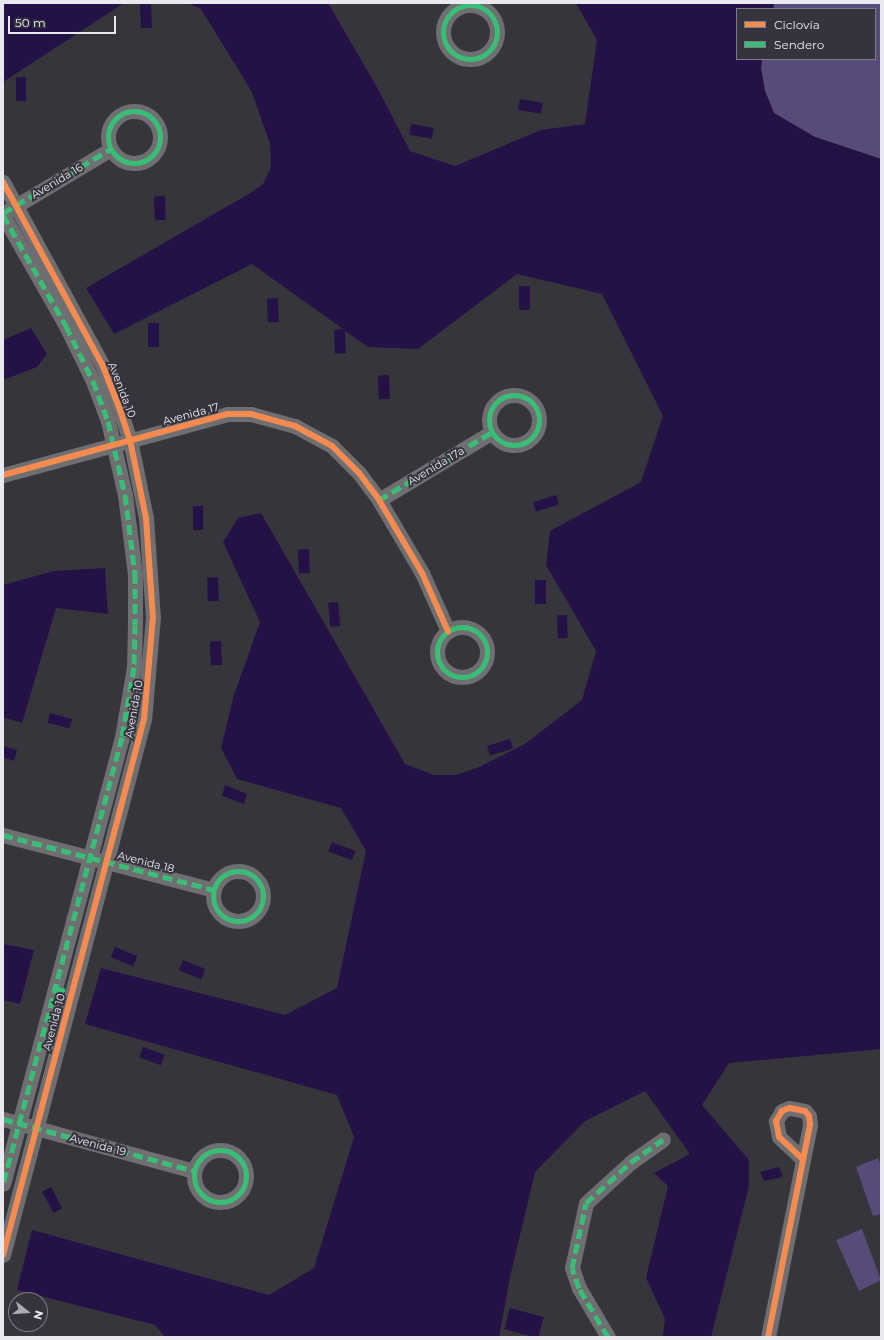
<!DOCTYPE html>
<meta charset="utf-8">
<style>
body{margin:0}
#map{position:relative;width:884px;height:1340px;overflow:hidden;background:#36353b;font-family:Montserrat,sans-serif}
div>[style]{position:absolute}
[style*='--x']{left:calc(var(--x)*1px);top:calc(var(--y)*1px);width:calc(var(--w)*1px);rotate:calc(var(--a)*1deg)}
.green>*{inset:0;background:#564b79}
.water>*{inset:0;background:#241247;transform-origin:0 0}
.street>*{height:15px;margin:-7.5px;padding:0 7.5px;transform-origin:7.5px;border-radius:7.5px;background:#6f6f71}
.street>.ring{margin:-7.5px;padding:0;box-sizing:content-box;background:none;border:15px solid #6f6f71;border-radius:50%}
.quiet>*{height:5px;margin-top:-2.5px;transform-origin:0;background:repeating-linear-gradient(90deg,#3abd76 0 10px,transparent 0 15px)}
.quiet>.ring{margin:-2.5px;padding:0;box-sizing:content-box;background:none;border:5px solid #3abd76;border-radius:50%}
.cycleway>*{height:6px;margin:-3px;padding:0 3px;transform-origin:3px;border-radius:3px;background:#f68b52}
span{translate:-50% -50%;white-space:nowrap;text-align:center;line-height:1.15;-webkit-text-stroke:4px #35333d;paint-order:stroke}
.street-label{font-size:11px;color:#eae9ef}
.frame{position:absolute;inset:0;border:4px solid #eae9ef;pointer-events:none}
.legend{position:absolute;left:736px;top:8px;width:140px;height:52px;box-sizing:border-box;background:#35333d;border:1px solid #7d7c84;margin:0;padding:5px 7px;list-style:none;font-size:12px;color:#eae9ef}
.legend li{display:flex;align-items:center;gap:8px;height:20px}
.legend b{width:20px;border:1px solid #7d7c84}
.north{position:absolute;left:8px;top:1292px;width:40px;height:40px;box-sizing:border-box;background:#35333d;border:1px solid #7d7c84;border-radius:50%;rotate:107deg;font-size:11px;font-weight:700;line-height:16px;text-align:center;color:#eae9ef}
.north::after{content:'';display:block;margin:auto;width:14px;height:18px;background:#abaab0;clip-path:polygon(50% 0,100% 100%,50% 72%,0 100%)}
.scale{position:absolute;left:8px;top:16px;width:108px;height:18px;box-sizing:border-box;border:2px solid #eae9ef;border-top:0;padding-left:5px;font-size:12px;line-height:14px;white-space:nowrap;color:#eae9ef;-webkit-text-stroke:3px #35333d;paint-order:stroke}
</style>
<div id="map">
<div class="green">
<div style="clip-path:polygon(774px 3px,881px 3px,881px 159px,815px 137px,774px 113px,765px 91px,761px 68px,762px 59px,875px 59px,875px 9px,773px 9px)"></div>
<div style="clip-path:polygon(878px 1158px,881px 1166px,881px 1214px,873px 1216px,856px 1167px)"></div>
<div style="clip-path:polygon(862px 1229px,881px 1280px,859px 1291px,836px 1240px)"></div>
</div>
<div class="water">
<div style="clip-path:polygon(3px 3px,124px 3px,3px 82px)"></div>
<div style="clip-path:polygon(188px 3px,328px 3px,378px 89px,410px 151px,455px 166px,541px 130px,585px 124px,597px 40px,576px 3px,774px 3px,773px 9px,737px 9px,737px 59px,762px 59px,761px 68px,765px 91px,774px 113px,815px 137px,881px 159px,881px 1049px,729px 1063px,702px 1105px,749px 1160px,749px 1186px,711px 1337px,663px 1337px,665px 1319px,646px 1278px,668px 1186px,654px 1173px,690px 1154px,645px 1091px,585px 1121px,535px 1172px,510px 1277px,499px 1337px,165px 1337px,155px 1325px,17px 1290px,32px 1230px,269px 1295px,314px 1268px,354px 1137px,337px 1095px,85px 1024px,101px 968px,285px 1015px,337px 988px,366px 851px,341px 808px,237px 779px,221px 748px,234px 695px,260px 622px,223px 542px,238px 518px,261px 513px,405px 764px,434px 775px,456px 775px,477px 768px,525px 744px,582px 700px,596px 651px,546px 565px,550px 531px,641px 482px,663px 416px,602px 294px,517px 274px,418px 349px,368px 347px,345px 331px,346px 353px,335px 354px,334px 330px,343px 329px,252px 264px,114px 334px,86px 288px,252px 192px,263px 184px,271px 167px,270px 144px,252px 92px,201px 9px)"></div>
<div style="left:151px;top:4px;width:24px;height:11px;rotate:88deg"></div>
<div style="left:16px;top:77px;width:10px;height:24px"></div>
<div style="left:520px;top:99px;width:23px;height:11px;rotate:10deg"></div>
<div style="left:411px;top:124px;width:23px;height:11px;rotate:10deg"></div>
<div style="left:165px;top:196px;width:24px;height:11px;rotate:88deg"></div>
<div style="left:519px;top:286px;width:11px;height:24px"></div>
<div style="left:278px;top:298px;width:24px;height:11px;rotate:88deg"></div>
<div style="left:148px;top:323px;width:11px;height:24px"></div>
<div style="clip-path:polygon(31px 328px,47px 354px,37px 367px,3px 380px,3px 340px)"></div>
<div style="left:389px;top:375px;width:24px;height:11px;rotate:88deg"></div>
<div style="left:556px;top:495px;width:10px;height:24px;rotate:73deg"></div>
<div style="left:193px;top:506px;width:10px;height:24px"></div>
<div style="left:309px;top:549px;width:24px;height:11px;rotate:88deg"></div>
<div style="clip-path:polygon(105px 568px,108px 614px,56px 608px,22px 723px,3px 717px,3px 585px,54px 571px)"></div>
<div style="left:218px;top:577px;width:24px;height:11px;rotate:88deg"></div>
<div style="left:535px;top:580px;width:11px;height:24px"></div>
<div style="left:338px;top:602px;width:24px;height:10px;rotate:85deg"></div>
<div style="left:567px;top:615px;width:23px;height:10px;rotate:88deg"></div>
<div style="left:221px;top:641px;width:24px;height:11px;rotate:88deg"></div>
<div style="left:50px;top:713px;width:23px;height:10px;rotate:15deg"></div>
<div style="left:510px;top:739px;width:10px;height:24px;rotate:73deg"></div>
<div style="clip-path:polygon(3px 746px,17px 750px,14px 761px,3px 757px)"></div>
<div style="clip-path:polygon(225px 785px,247px 794px,244px 804px,222px 796px)"></div>
<div style="left:332px;top:842px;width:25px;height:10px;rotate:21deg"></div>
<div style="clip-path:polygon(3px 944px,34px 950px,20px 1004px,3px 1000px)"></div>
<div style="left:115px;top:947px;width:24px;height:11px;rotate:22deg"></div>
<div style="left:183px;top:960px;width:24px;height:11px;rotate:22deg"></div>
<div style="left:143px;top:1047px;width:23px;height:11px;rotate:20deg"></div>
<div style="clip-path:polygon(779px 1167px,783px 1177px,764px 1181px,760px 1172px)"></div>
<div style="left:51px;top:1187px;width:24px;height:10px;rotate:62deg"></div>
<div style="left:510px;top:1308px;width:35px;height:22px;rotate:15deg"></div>
</div>
<div class="street">
<div class="ring" style="left:443px;top:5px;width:39px;height:39px"></div>
<div class="ring" style="left:108px;top:111px;width:37px;height:37px"></div>
<div style="--x:3;--y:182;--w:207;--a:61.5"></div>
<div style="--x:102;--y:364;--w:49;--a:68.6"></div>
<div style="--x:120;--y:410;--w:32;--a:72"></div>
<div style="--x:130;--y:440;--w:80;--a:78.4"></div>
<div style="--x:146;--y:518;--w:99;--a:86"></div>
<div style="--x:153;--y:617;--w:102;--a:95"></div>
<div style="--x:144;--y:719;--w:554;--a:104.74"></div>
<div style="--x:9;--y:210;--w:119;--a:-30.9"></div>
<div style="--x:3;--y:215;--w:128;--a:60.4"></div>
<div style="--x:66;--y:326;--w:61;--a:63.9"></div>
<div style="--x:93;--y:381;--w:43;--a:69.4"></div>
<div style="--x:108;--y:421;--w:76;--a:77.1"></div>
<div style="--x:125;--y:495;--w:80;--a:82.8"></div>
<div style="--x:135;--y:574;--w:50;--a:90"></div>
<div style="--x:135;--y:624;--w:43;--a:91.3"></div>
<div style="--x:134;--y:667;--w:71;--a:99.7"></div>
<div style="--x:122;--y:737;--w:462;--a:104.9"></div>
<div class="ring" style="left:489px;top:395px;width:35px;height:35px"></div>
<div style="--x:3;--y:475;--w:233;--a:-15.2"></div>
<div style="--x:228;--y:414;--w:23;--a:0"></div>
<div style="--x:251;--y:414;--w:46;--a:15.3"></div>
<div style="--x:295;--y:426;--w:42;--a:28.4"></div>
<div style="--x:332;--y:446;--w:38;--a:45"></div>
<div style="--x:359;--y:473;--w:34;--a:53"></div>
<div style="--x:379;--y:500;--w:85;--a:59.5"></div>
<div style="--x:422;--y:573;--w:64;--a:65.9"></div>
<div style="--x:379;--y:500;--w:132;--a:-31"></div>
<div class="ring" style="left:437px;top:627px;width:35px;height:35px"></div>
<div style="--x:3;--y:835;--w:218;--a:14.6"></div>
<div class="ring" style="left:213px;top:871px;width:35px;height:35px"></div>
<div style="--x:3;--y:1119;--w:198;--a:15.2"></div>
<div class="ring" style="left:194px;top:1150px;width:37px;height:37px"></div>
<div style="--x:608;--y:1337;--w:57;--a:-120.6"></div>
<div style="--x:579;--y:1288;--w:21;--a:-109"></div>
<div style="--x:572;--y:1268;--w:66;--a:-77.8"></div>
<div style="--x:586;--y:1203;--w:61;--a:-42.3"></div>
<div style="--x:631;--y:1162;--w:39;--a:-35"></div>
<div style="--x:768;--y:1337;--w:216;--a:-78.8"></div>
<div style="--x:810;--y:1125;--w:9;--a:-96"></div>
<div style="--x:809;--y:1116;--w:6;--a:-129"></div>
<div style="--x:805;--y:1111;--w:16;--a:-169"></div>
<div style="--x:789;--y:1108;--w:8;--a:157"></div>
<div style="--x:782;--y:1111;--w:12;--a:121"></div>
<div style="--x:776;--y:1121;--w:16;--a:79"></div>
<div style="--x:779;--y:1137;--w:33;--a:43"></div>
</div>
<div class="quiet">
<div class="ring" style="left:443px;top:5px;width:49px;height:49px"></div>
<div class="ring" style="left:108px;top:111px;width:47px;height:47px"></div>
<div style="--x:3;--y:213;--w:126;--a:-30.7"></div>
<div style="--x:3;--y:215;--w:128;--a:60.4"></div>
<div style="--x:66;--y:326;--w:61;--a:63.9"></div>
<div style="--x:93;--y:381;--w:43;--a:69.4"></div>
<div style="--x:108;--y:421;--w:76;--a:77.1"></div>
<div style="--x:125;--y:495;--w:80;--a:82.8"></div>
<div style="--x:135;--y:574;--w:50;--a:90"></div>
<div style="--x:135;--y:624;--w:43;--a:91.3"></div>
<div style="--x:134;--y:667;--w:71;--a:99.7"></div>
<div style="--x:122;--y:737;--w:462;--a:104.9"></div>
<div class="ring" style="left:489px;top:395px;width:45px;height:45px"></div>
<div style="--x:379;--y:500;--w:132;--a:-31"></div>
<div class="ring" style="left:437px;top:627px;width:45px;height:45px"></div>
<div style="--x:3;--y:835;--w:218;--a:14.6"></div>
<div class="ring" style="left:213px;top:871px;width:45px;height:45px"></div>
<div style="--x:55;--y:988;--w:18;--a:16"></div>
<div style="--x:3;--y:1119;--w:198;--a:15.2"></div>
<div class="ring" style="left:194px;top:1150px;width:47px;height:47px"></div>
<div style="--x:608;--y:1337;--w:57;--a:-120.6"></div>
<div style="--x:579;--y:1288;--w:21;--a:-109"></div>
<div style="--x:572;--y:1268;--w:66;--a:-77.8"></div>
<div style="--x:586;--y:1203;--w:61;--a:-42.3"></div>
<div style="--x:631;--y:1162;--w:39;--a:-35"></div>
</div>
<div class="cycleway">
<div style="--x:3;--y:182;--w:207;--a:61.5"></div>
<div style="--x:102;--y:364;--w:49;--a:68.6"></div>
<div style="--x:120;--y:410;--w:32;--a:72"></div>
<div style="--x:130;--y:440;--w:80;--a:78.4"></div>
<div style="--x:146;--y:518;--w:99;--a:86"></div>
<div style="--x:153;--y:617;--w:102;--a:95"></div>
<div style="--x:144;--y:719;--w:554;--a:104.74"></div>
<div style="--x:3;--y:475;--w:233;--a:-15.2"></div>
<div style="--x:228;--y:414;--w:23;--a:0"></div>
<div style="--x:251;--y:414;--w:46;--a:15.3"></div>
<div style="--x:295;--y:426;--w:42;--a:28.4"></div>
<div style="--x:332;--y:446;--w:38;--a:45"></div>
<div style="--x:359;--y:473;--w:34;--a:53"></div>
<div style="--x:379;--y:500;--w:85;--a:59.5"></div>
<div style="--x:422;--y:573;--w:64;--a:65.9"></div>
<div style="--x:768;--y:1337;--w:216;--a:-78.8"></div>
<div style="--x:810;--y:1125;--w:9;--a:-96"></div>
<div style="--x:809;--y:1116;--w:6;--a:-129"></div>
<div style="--x:805;--y:1111;--w:16;--a:-169"></div>
<div style="--x:789;--y:1108;--w:8;--a:157"></div>
<div style="--x:782;--y:1111;--w:12;--a:121"></div>
<div style="--x:776;--y:1121;--w:16;--a:79"></div>
<div style="--x:779;--y:1137;--w:33;--a:43"></div>
</div>
<div class="street-label">
<span style="left:57px;top:181px;rotate:-31deg">Avenida 16</span>
<span style="left:122px;top:390px;rotate:69deg">Avenida 10</span>
<span style="left:191px;top:414px;rotate:-15deg">Avenida 17</span>
<span style="left:436px;top:466px;rotate:-31deg">Avenida 17a</span>
<span style="left:134px;top:709px;rotate:-80deg">Avenida 10</span>
<span style="left:146px;top:862px;rotate:14deg">Avenida 18</span>
<span style="left:54px;top:1022px;rotate:-75deg">Avenida 10</span>
<span style="left:98px;top:1145px;rotate:15deg">Avenida 19</span>
</div>
<div class="frame"></div>
<ul class="legend">
<li><b style="height:5px;background:#f68b52"></b>Ciclovía</li>
<li><b style="height:5px;background:#3abd76"></b>Sendero</li>
</ul>
<div class="north">N</div>
<div class="scale">50 m</div>
</div>
